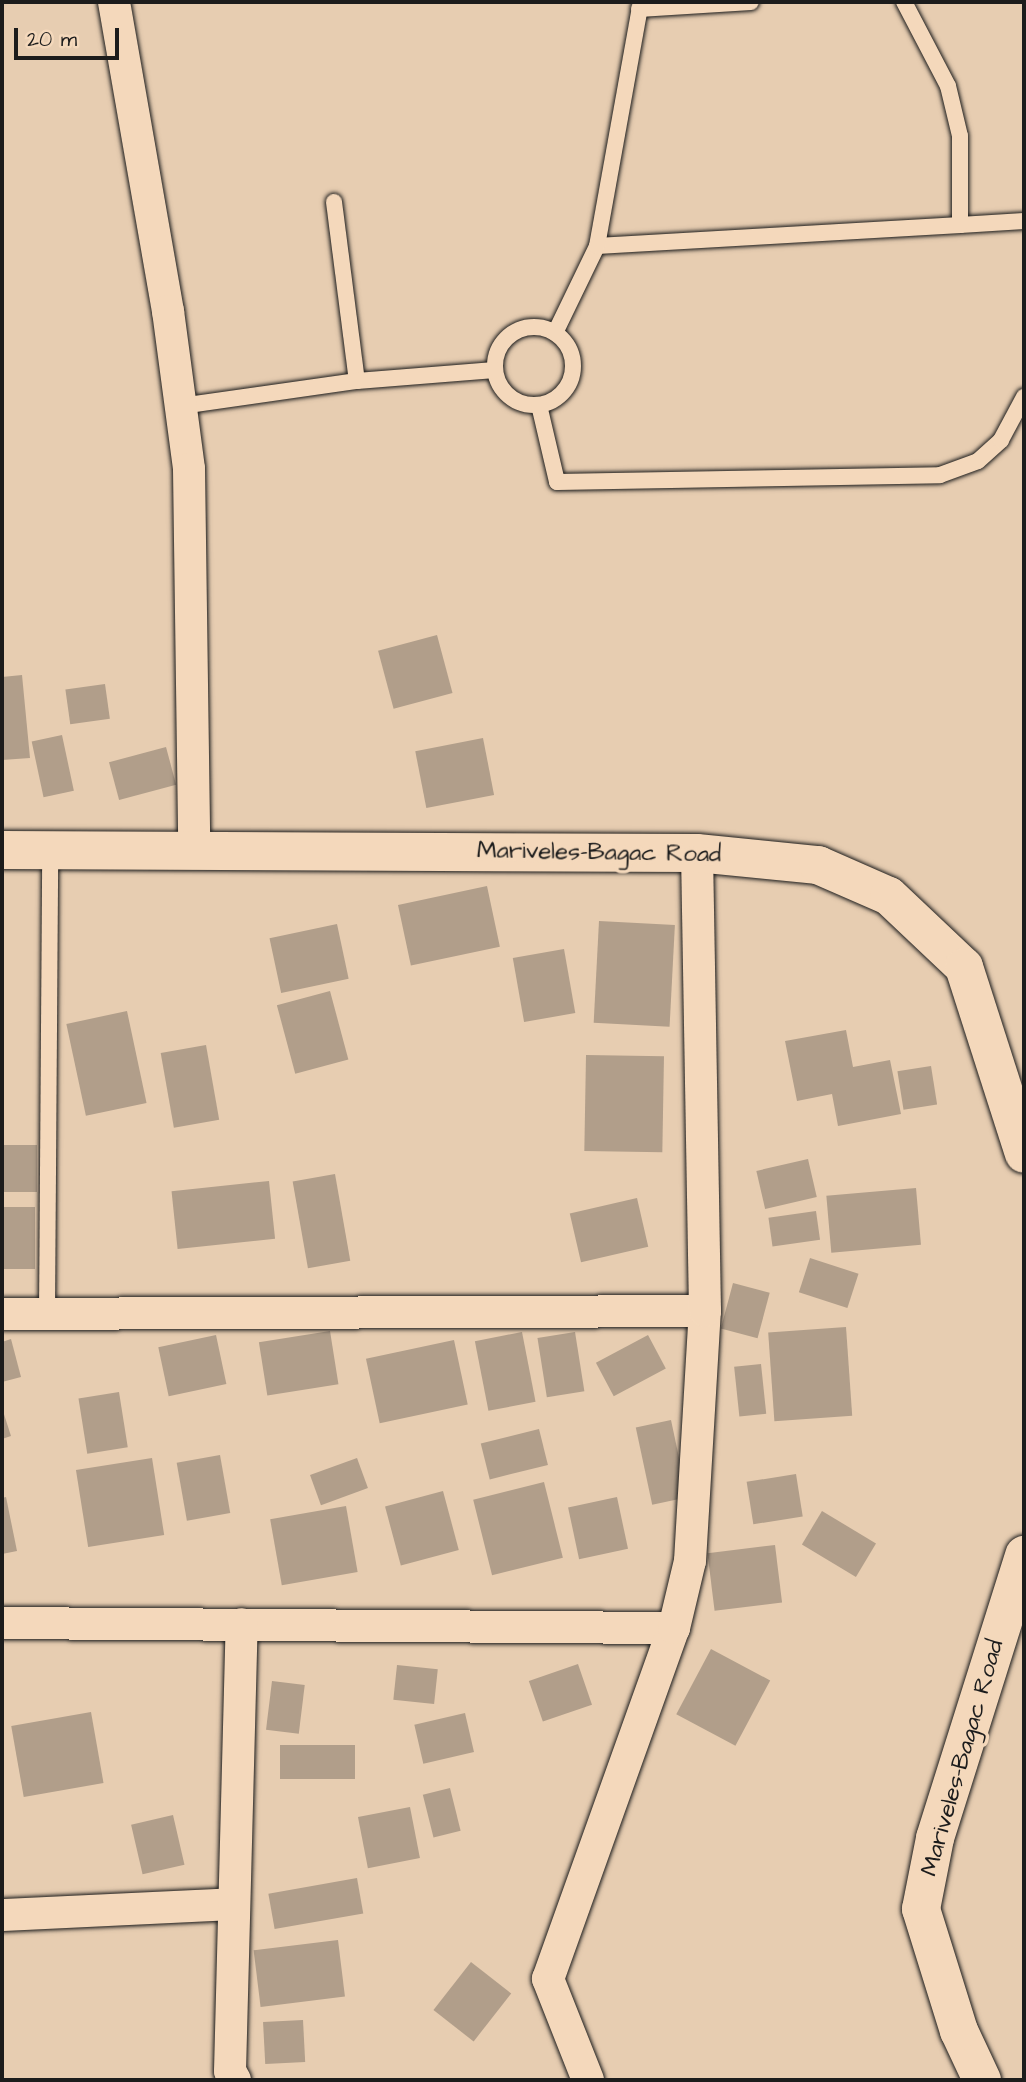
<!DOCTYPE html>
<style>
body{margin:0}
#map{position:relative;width:1026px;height:2082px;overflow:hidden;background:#e7cdb1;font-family:"Architects Daughter",sans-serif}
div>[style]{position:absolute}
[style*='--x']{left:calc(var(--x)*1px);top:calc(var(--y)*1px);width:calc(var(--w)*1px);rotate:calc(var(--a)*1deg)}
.building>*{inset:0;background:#b19e8a;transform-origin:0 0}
.roads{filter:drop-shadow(0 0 2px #1c1c1c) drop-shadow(0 0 2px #1c1c1c)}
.lane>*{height:16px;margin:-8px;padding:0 8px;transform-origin:8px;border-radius:8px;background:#f4d8bb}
.lane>.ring{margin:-8px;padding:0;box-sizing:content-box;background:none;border:16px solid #f4d8bb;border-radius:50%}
.street>*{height:32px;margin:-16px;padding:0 16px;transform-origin:16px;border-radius:16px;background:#f4d8bb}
.primary>*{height:38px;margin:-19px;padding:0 19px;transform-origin:19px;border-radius:19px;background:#f4d8bb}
span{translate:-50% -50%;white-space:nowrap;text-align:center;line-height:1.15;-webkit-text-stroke:7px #f4d8bb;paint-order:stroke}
.street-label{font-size:24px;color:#1c1c1c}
.frame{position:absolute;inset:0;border:4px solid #1c1c1c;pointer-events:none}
.scale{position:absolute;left:14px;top:28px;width:105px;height:32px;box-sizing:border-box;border:4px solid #1c1c1c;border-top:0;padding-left:9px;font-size:21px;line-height:24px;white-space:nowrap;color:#1c1c1c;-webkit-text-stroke:5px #f4d8bb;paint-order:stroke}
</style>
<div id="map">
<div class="building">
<div style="left:437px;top:635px;width:60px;height:61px;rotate:75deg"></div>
<div style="clip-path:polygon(22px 675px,30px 758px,2px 760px,2px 677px)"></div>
<div style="left:105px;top:684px;width:35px;height:40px;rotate:82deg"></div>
<div style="left:62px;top:735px;width:57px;height:31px;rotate:78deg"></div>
<div style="left:483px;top:738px;width:58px;height:69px;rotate:79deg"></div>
<div style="left:166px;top:747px;width:39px;height:59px;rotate:75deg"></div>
<div style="left:487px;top:886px;width:62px;height:91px;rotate:78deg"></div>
<div style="left:599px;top:921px;width:76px;height:102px;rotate:3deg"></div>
<div style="left:337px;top:924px;width:56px;height:69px;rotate:78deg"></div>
<div style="left:564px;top:949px;width:65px;height:52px;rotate:80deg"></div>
<div style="left:330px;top:991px;width:71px;height:55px;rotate:75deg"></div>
<div style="left:127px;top:1011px;width:94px;height:62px;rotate:78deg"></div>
<div style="clip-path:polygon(846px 1030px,853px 1067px,890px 1060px,901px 1114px,838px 1126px,832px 1094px,797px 1101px,785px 1041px)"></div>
<div style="left:206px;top:1045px;width:76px;height:46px;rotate:80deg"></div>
<div style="left:586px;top:1055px;width:78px;height:96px;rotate:1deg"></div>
<div style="left:931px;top:1066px;width:39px;height:34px;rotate:81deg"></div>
<div style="left:2px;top:1145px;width:35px;height:47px"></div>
<div style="left:808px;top:1159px;width:39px;height:53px;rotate:77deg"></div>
<div style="left:335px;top:1174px;width:88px;height:43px;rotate:80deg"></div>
<div style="left:269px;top:1181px;width:58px;height:98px;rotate:84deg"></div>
<div style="left:916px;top:1188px;width:57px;height:90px;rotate:85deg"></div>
<div style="left:637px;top:1198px;width:50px;height:69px;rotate:77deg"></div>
<div style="left:2px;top:1207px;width:33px;height:62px"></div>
<div style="left:816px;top:1211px;width:29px;height:48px;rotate:82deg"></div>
<div style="left:810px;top:1258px;width:51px;height:36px;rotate:18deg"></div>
<div style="left:733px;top:1283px;width:38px;height:47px;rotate:15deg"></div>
<div style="left:846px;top:1327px;width:89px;height:78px;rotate:86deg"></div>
<div style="left:330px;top:1331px;width:54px;height:72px;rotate:81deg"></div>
<div style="left:522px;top:1332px;width:71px;height:48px;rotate:79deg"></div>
<div style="left:575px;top:1332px;width:60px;height:38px;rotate:81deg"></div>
<div style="left:216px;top:1335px;width:50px;height:59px;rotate:78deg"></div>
<div style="left:648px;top:1335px;width:38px;height:59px;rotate:62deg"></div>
<div style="clip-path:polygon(11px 1339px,21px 1377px,2px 1382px,2px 1342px)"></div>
<div style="left:454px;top:1340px;width:66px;height:90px;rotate:78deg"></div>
<div style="left:761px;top:1364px;width:50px;height:27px;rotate:84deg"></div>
<div style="left:119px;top:1392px;width:56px;height:41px;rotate:81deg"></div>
<div style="clip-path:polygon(2px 1408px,11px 1436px,2px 1439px)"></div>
<div style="left:671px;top:1420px;width:79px;height:36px;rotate:78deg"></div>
<div style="left:539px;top:1429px;width:37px;height:60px;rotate:76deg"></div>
<div style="left:220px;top:1455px;width:59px;height:44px;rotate:80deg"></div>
<div style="left:152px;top:1458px;width:78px;height:77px;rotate:81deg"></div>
<div style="left:357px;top:1458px;width:32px;height:50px;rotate:70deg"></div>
<div style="left:796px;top:1474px;width:43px;height:50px;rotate:81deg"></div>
<div style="left:544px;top:1482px;width:78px;height:73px;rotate:76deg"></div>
<div style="left:443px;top:1491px;width:61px;height:60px;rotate:75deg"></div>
<div style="clip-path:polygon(6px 1497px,17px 1551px,2px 1554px,2px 1498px)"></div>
<div style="left:617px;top:1497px;width:53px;height:50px;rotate:78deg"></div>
<div style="left:346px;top:1506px;width:67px;height:77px;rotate:80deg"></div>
<div style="left:822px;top:1511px;width:63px;height:39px;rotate:31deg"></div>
<div style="left:775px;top:1545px;width:58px;height:68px;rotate:83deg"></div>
<div style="left:711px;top:1649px;width:67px;height:74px;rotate:28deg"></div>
<div style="left:578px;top:1664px;width:43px;height:52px;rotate:71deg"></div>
<div style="left:397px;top:1665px;width:41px;height:35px;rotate:6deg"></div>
<div style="left:272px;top:1681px;width:33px;height:49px;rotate:7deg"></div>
<div style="left:91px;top:1712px;width:72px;height:81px;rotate:80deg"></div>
<div style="left:465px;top:1713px;width:40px;height:52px;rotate:77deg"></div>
<div style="left:280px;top:1745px;width:75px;height:34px"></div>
<div style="left:450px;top:1788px;width:44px;height:28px;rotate:76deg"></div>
<div style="left:410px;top:1807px;width:52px;height:53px;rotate:79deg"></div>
<div style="left:173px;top:1815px;width:51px;height:43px;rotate:77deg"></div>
<div style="left:357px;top:1878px;width:36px;height:90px;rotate:80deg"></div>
<div style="left:338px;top:1940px;width:57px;height:85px;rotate:83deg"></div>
<div style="left:471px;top:1962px;width:51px;height:61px;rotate:38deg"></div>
<div style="left:303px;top:2020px;width:42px;height:40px;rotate:87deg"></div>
</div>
<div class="roads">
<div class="lane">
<div style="--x:639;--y:9;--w:112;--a:-3.6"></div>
<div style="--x:334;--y:202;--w:180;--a:82.7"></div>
<div style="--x:960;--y:225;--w:64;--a:-3.6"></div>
<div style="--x:597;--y:246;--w:364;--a:-3.3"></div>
<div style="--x:960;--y:225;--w:89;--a:-90"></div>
<div style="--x:960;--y:136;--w:51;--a:-103.5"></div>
<div style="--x:948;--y:86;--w:95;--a:-117.6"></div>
<div class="ring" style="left:495px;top:327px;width:62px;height:62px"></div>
<div style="--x:555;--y:333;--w:97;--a:-64.2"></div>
<div style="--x:597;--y:246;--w:248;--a:-79.8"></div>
<div style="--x:539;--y:405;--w:79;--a:76.8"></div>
<div style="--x:557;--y:482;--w:383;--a:-1"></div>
<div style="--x:940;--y:475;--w:40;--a:-20.2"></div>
<div style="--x:978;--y:461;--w:31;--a:-42"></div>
<div style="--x:1001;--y:440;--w:49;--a:-61.9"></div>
<div style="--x:181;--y:406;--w:178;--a:-8.1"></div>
<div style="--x:357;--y:381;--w:138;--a:-4.6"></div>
<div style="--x:47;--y:1314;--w:465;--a:-89.6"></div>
</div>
<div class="street">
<div style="--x:114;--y:2;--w:314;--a:80.1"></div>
<div style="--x:168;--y:311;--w:159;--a:82.4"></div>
<div style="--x:189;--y:469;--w:378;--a:89.2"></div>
<div style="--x:2;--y:1314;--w:703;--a:-0.24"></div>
<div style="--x:2;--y:1623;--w:672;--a:0.43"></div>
<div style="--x:2;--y:1915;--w:231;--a:-2.7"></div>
<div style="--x:235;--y:2080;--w:10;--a:-119"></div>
<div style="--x:230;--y:2071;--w:447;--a:-88.5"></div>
<div style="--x:588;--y:2080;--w:109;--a:-111.6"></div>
<div style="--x:548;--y:1979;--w:373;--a:-70.3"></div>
<div style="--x:674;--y:1628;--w:69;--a:-76.6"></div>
<div style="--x:690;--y:1561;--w:250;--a:-86.6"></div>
<div style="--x:705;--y:1311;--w:458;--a:-91"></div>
</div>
<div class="primary">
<div style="--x:2;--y:850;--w:695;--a:0.25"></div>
<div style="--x:697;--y:853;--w:122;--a:5.7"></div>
<div style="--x:818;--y:865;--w:77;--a:23.6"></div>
<div style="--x:889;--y:896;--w:103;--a:43.4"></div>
<div style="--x:964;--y:967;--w:196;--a:72.2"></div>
<div style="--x:982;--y:2080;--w:54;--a:-115.1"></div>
<div style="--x:959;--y:2031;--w:128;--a:-107.3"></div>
<div style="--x:921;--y:1909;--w:72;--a:-78.8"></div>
<div style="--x:935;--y:1838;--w:297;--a:-72.5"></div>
</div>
</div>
<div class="street-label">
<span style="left:599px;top:853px;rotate:1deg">Mariveles-Bagac Road</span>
<span style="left:963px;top:1758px;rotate:-74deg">Mariveles-Bagac Road</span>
</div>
<div class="frame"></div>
<div class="scale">20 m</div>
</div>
